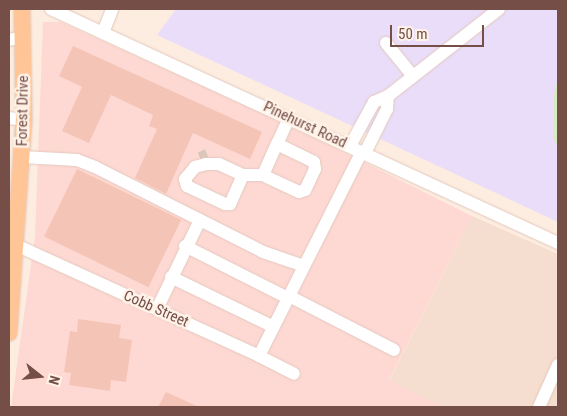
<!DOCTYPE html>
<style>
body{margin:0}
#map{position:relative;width:567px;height:416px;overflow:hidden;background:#fdede0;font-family:"Roboto Condensed",sans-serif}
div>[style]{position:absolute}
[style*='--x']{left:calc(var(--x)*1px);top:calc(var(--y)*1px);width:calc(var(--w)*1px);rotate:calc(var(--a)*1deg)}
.residential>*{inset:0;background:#f5ddcf}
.commercial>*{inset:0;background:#fed9d3}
.education>*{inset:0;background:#eaddf9}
.green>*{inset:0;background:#d8ebbf}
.building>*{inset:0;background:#f4c5b7;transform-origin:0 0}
.minor-tunnel>*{height:12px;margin-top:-6px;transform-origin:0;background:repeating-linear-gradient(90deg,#dbc6ba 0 12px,transparent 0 18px)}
.roads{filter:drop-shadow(0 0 1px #e3c9bf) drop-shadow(0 0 1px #e3c9bf)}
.minor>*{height:12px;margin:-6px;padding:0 6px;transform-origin:6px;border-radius:6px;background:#fff}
.major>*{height:16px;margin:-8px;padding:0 8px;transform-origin:8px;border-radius:8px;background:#ffc596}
span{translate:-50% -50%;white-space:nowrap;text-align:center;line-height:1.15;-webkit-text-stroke:5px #fff2e8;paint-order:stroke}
.street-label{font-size:15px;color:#754f47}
.frame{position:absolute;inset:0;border:10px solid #754f47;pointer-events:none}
.north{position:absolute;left:15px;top:351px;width:50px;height:50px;-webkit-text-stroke:4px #fff2e8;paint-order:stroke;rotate:106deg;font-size:14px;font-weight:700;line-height:20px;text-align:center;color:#754f47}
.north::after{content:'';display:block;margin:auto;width:18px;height:22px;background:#754f47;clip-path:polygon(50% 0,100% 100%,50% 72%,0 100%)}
.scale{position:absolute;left:390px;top:25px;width:94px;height:22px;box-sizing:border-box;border:2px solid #754f47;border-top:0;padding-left:6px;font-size:15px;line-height:18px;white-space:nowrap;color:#754f47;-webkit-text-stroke:4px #fff2e8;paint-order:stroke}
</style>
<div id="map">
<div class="residential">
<div style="clip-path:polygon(472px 216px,558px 254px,558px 407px,444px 407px,389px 381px)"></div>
</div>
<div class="commercial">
<div style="clip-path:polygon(43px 22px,61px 22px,308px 134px,472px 216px,389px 380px,444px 407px,11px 407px,35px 236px)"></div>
</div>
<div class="education">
<div style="clip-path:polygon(176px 9px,558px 9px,558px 222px,157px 35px)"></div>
</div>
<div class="green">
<div style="clip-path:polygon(558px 77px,558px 147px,553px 137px,554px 95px)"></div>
</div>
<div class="building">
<div style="clip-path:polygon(73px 46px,262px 132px,250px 159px,193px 133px,166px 194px,135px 178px,157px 129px,149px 126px,153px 115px,111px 95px,89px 143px,62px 131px,82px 87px,59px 76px)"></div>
<div style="left:77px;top:169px;width:116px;height:75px;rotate:26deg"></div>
<div style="clip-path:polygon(78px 319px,121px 325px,119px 338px,132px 340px,126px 382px,111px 380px,110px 391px,69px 385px,71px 373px,64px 372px,70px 331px,77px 332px)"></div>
<div style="clip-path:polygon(166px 392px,199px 407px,158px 407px)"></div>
</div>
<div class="minor-tunnel">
<div style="--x:200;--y:158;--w:8;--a:-23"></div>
</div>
<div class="roads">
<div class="minor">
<div style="--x:51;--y:9;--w:558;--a:24.78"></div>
<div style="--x:103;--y:33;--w:26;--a:-69"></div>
<div style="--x:9;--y:40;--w:14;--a:-12"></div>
<div style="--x:386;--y:43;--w:41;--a:50.9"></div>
<div style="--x:9;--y:118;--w:15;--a:8"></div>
<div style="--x:277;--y:144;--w:41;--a:25.9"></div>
<div style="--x:314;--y:162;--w:7;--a:82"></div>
<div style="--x:315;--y:169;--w:23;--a:115"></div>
<div style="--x:305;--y:190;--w:6;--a:162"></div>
<div style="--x:299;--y:192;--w:40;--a:-155"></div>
<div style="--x:263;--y:175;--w:34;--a:-66"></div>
<div style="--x:277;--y:144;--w:29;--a:-65"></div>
<div style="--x:350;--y:146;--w:50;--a:-61.4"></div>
<div style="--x:374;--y:102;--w:15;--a:-23"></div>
<div style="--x:388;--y:96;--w:141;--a:-38.1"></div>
<div style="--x:365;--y:153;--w:49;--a:-63.4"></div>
<div style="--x:387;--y:109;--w:13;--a:-86"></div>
<div style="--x:22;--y:157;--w:55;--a:3.1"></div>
<div style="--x:77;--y:160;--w:19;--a:21"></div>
<div style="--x:95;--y:167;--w:188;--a:26.8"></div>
<div style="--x:263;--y:252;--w:43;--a:18.9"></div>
<div style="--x:243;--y:175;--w:32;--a:114"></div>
<div style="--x:230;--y:204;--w:5;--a:180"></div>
<div style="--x:225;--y:204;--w:42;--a:-154.7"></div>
<div style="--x:187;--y:186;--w:7;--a:-106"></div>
<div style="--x:185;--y:179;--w:16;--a:-50"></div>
<div style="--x:195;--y:167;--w:11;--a:-15"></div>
<div style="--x:206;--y:164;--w:13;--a:0"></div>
<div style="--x:219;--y:164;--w:26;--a:25"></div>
<div style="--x:243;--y:175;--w:20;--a:0"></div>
<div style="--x:18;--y:246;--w:265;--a:24.5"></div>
<div style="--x:259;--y:356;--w:39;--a:27"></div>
<div style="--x:185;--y:246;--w:115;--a:26.8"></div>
<div style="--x:171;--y:277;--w:114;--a:25.9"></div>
<div style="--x:289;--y:296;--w:118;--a:27.2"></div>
<div style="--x:157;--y:309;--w:99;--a:-64.2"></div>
<div style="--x:259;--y:356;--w:229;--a:-63.3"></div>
<div style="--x:539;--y:407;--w:46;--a:-65.7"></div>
</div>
<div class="major">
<div style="--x:9;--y:333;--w:214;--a:-86"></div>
<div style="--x:24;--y:120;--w:111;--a:-91"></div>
</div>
</div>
<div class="street-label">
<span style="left:23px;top:111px;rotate:-89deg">Forest Drive</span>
<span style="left:305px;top:125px;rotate:25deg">Pinehurst Road</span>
<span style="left:156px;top:309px;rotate:24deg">Cobb Street</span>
</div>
<div class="frame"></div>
<div class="north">N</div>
<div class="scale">50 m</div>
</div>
